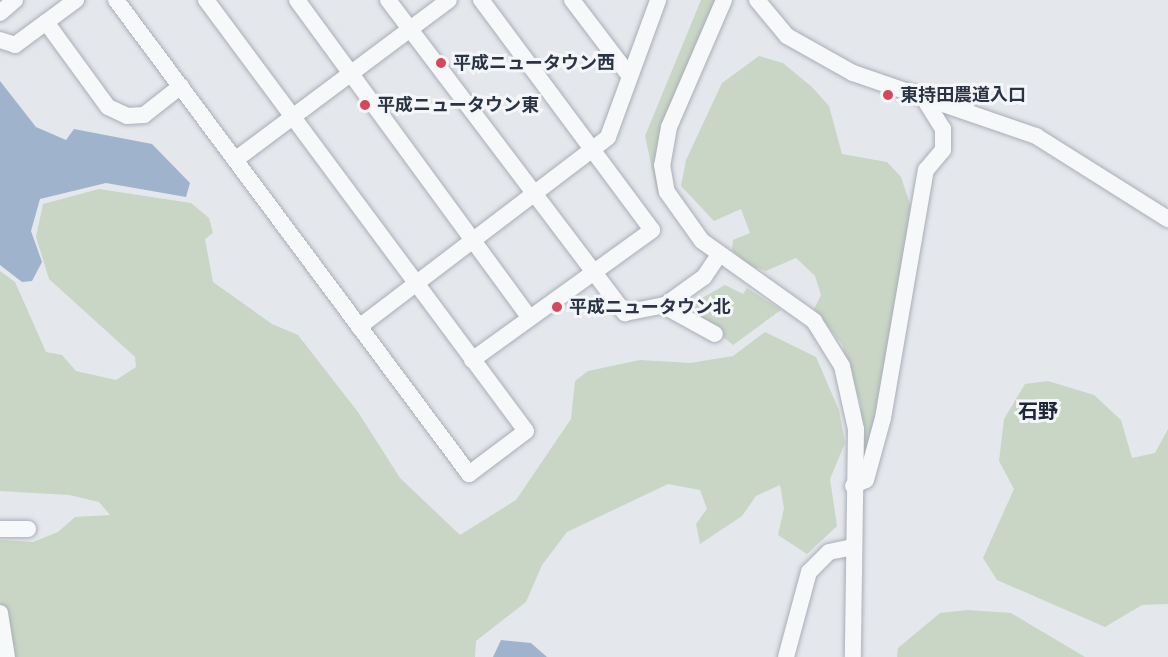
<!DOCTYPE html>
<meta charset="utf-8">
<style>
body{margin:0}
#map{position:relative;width:1168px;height:657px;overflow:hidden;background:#e4e7ec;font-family:Karla,"Noto Sans JP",sans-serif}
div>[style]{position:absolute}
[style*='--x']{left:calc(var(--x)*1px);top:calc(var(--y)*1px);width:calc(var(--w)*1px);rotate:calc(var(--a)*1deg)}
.green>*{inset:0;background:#c9d6c5}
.water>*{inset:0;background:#9fb4cc}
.roads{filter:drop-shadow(0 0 2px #a9aeb7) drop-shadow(0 0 2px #a9aeb7)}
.minor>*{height:16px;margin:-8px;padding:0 8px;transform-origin:8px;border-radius:8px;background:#f7f8fa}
.dots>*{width:16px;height:16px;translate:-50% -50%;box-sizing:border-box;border:3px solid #f4f6f9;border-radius:50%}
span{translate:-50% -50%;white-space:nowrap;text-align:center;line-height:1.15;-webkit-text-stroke:6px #f4f6f9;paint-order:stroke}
.poi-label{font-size:18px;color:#2b3445;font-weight:700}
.left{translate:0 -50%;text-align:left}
.neighbourhood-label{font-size:20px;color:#1d2536;font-weight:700}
</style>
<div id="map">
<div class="green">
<div style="clip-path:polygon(701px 0,717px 0,694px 47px,658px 196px,645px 136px)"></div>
<div style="clip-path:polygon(759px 56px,783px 63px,812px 87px,829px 106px,842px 154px,887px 162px,901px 177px,911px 207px,875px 423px,860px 471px,861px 405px,842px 344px,814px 309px,821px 295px,815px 276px,796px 258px,766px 271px,751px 266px,732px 251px,733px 240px,750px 233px,741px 209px,714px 221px,681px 186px,686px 160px,722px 83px)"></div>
<div style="clip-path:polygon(99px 189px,191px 203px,209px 218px,213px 233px,205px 239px,213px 282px,272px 324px,298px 335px,358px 412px,400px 478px,460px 535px,516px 500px,571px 419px,575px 381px,588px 371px,640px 360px,690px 363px,733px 356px,765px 332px,816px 357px,839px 410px,845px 443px,830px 479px,837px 526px,807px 554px,778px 535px,784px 508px,780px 485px,756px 496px,742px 516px,700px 544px,696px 524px,707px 509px,700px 490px,668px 484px,567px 532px,542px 565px,526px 602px,476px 641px,475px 657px,15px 657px,0 602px,0 540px,33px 542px,58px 532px,75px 517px,110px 515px,99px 502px,69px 495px,0 491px,0 271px,15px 282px,46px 352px,62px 355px,76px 371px,116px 380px,136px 367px,135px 357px,49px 279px,36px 237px,43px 204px)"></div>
<div style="clip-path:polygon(725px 285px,743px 294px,747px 288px,781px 310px,733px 345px,691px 311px,695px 302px)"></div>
<div style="clip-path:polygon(1048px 381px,1094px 395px,1121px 420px,1132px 458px,1155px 453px,1168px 429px,1168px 604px,1142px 605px,1105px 627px,997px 580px,983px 558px,1014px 489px,999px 461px,1004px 419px,1025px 384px)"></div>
<div style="clip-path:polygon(968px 610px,1011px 613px,1085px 657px,897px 657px,898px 648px,940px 613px)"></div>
</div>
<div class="water">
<div style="clip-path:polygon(0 81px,36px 127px,66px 140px,74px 129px,152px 144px,190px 183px,186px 197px,106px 183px,40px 199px,31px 231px,42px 262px,32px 281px,22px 282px,0 265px)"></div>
<div style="clip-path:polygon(501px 640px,531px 643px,547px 657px,493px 657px)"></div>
</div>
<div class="roads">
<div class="minor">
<div style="--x:116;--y:0;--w:591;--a:53.32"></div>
<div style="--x:469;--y:474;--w:71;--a:-37"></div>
<div style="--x:526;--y:431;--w:537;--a:-126.59"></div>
<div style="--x:297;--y:0;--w:393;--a:53.8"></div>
<div style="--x:388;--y:0;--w:393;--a:52.9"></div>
<div style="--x:625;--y:313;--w:41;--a:-11.3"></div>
<div style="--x:665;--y:305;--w:48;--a:-35.7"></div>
<div style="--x:704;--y:277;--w:27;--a:-56"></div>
<div style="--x:572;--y:0;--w:94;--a:52.8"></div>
<div style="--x:724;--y:0;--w:138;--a:113.4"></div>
<div style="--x:669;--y:127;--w:39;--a:100"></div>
<div style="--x:662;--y:165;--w:27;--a:80"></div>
<div style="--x:667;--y:192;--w:60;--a:54.5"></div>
<div style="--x:702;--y:241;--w:138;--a:35.5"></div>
<div style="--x:814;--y:321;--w:53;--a:58.1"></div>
<div style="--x:842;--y:366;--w:65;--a:77.5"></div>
<div style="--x:856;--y:429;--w:228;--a:90.8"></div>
<div style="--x:757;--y:0;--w:47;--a:50.2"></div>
<div style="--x:787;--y:36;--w:76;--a:29.3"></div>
<div style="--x:853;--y:73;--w:194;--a:19"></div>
<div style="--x:1036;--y:136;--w:156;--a:32.2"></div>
<div style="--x:0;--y:13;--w:20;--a:-41"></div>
<div style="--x:46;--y:22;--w:105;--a:53.9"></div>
<div style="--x:108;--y:107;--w:21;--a:25"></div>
<div style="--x:127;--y:116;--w:17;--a:-3"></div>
<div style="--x:144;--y:115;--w:47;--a:-38.1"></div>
<div style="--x:0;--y:40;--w:16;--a:18"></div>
<div style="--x:15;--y:45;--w:76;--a:-36.4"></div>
<div style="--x:235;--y:160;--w:267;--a:-36.8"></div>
<div style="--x:664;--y:306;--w:58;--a:28.8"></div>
<div style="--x:359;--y:327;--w:313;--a:-37.3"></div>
<div style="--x:608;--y:137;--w:146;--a:-69.9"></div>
<div style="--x:472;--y:360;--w:222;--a:-35.8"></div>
<div style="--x:652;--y:230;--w:287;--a:-126.6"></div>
<div style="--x:853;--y:486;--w:14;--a:-25"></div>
<div style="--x:866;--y:480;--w:64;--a:-74.7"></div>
<div style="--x:883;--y:418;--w:252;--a:-80.2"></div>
<div style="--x:926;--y:170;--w:26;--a:-50"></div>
<div style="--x:943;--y:150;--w:21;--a:-90"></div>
<div style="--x:943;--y:129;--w:36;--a:-122"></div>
<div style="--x:0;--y:529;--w:28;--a:0"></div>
<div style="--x:0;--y:613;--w:45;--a:81"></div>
<div style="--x:786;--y:657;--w:88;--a:-74.9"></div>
<div style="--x:809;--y:572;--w:28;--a:-45"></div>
<div style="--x:829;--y:552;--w:25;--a:-12"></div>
</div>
</div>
<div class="dots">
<div style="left:441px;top:63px;background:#d1495b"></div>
<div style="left:888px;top:95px;background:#d1495b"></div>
<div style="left:365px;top:105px;background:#d1495b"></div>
<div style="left:557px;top:307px;background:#d1495b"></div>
</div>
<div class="poi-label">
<span class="left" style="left:453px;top:63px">平成ニュータウン西</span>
<span class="left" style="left:900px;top:95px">東持田農道入口</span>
<span class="left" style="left:377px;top:105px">平成ニュータウン東</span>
<span class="left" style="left:569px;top:307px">平成ニュータウン北</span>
</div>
<div class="neighbourhood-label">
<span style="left:1038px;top:411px">石野</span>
</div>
</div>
